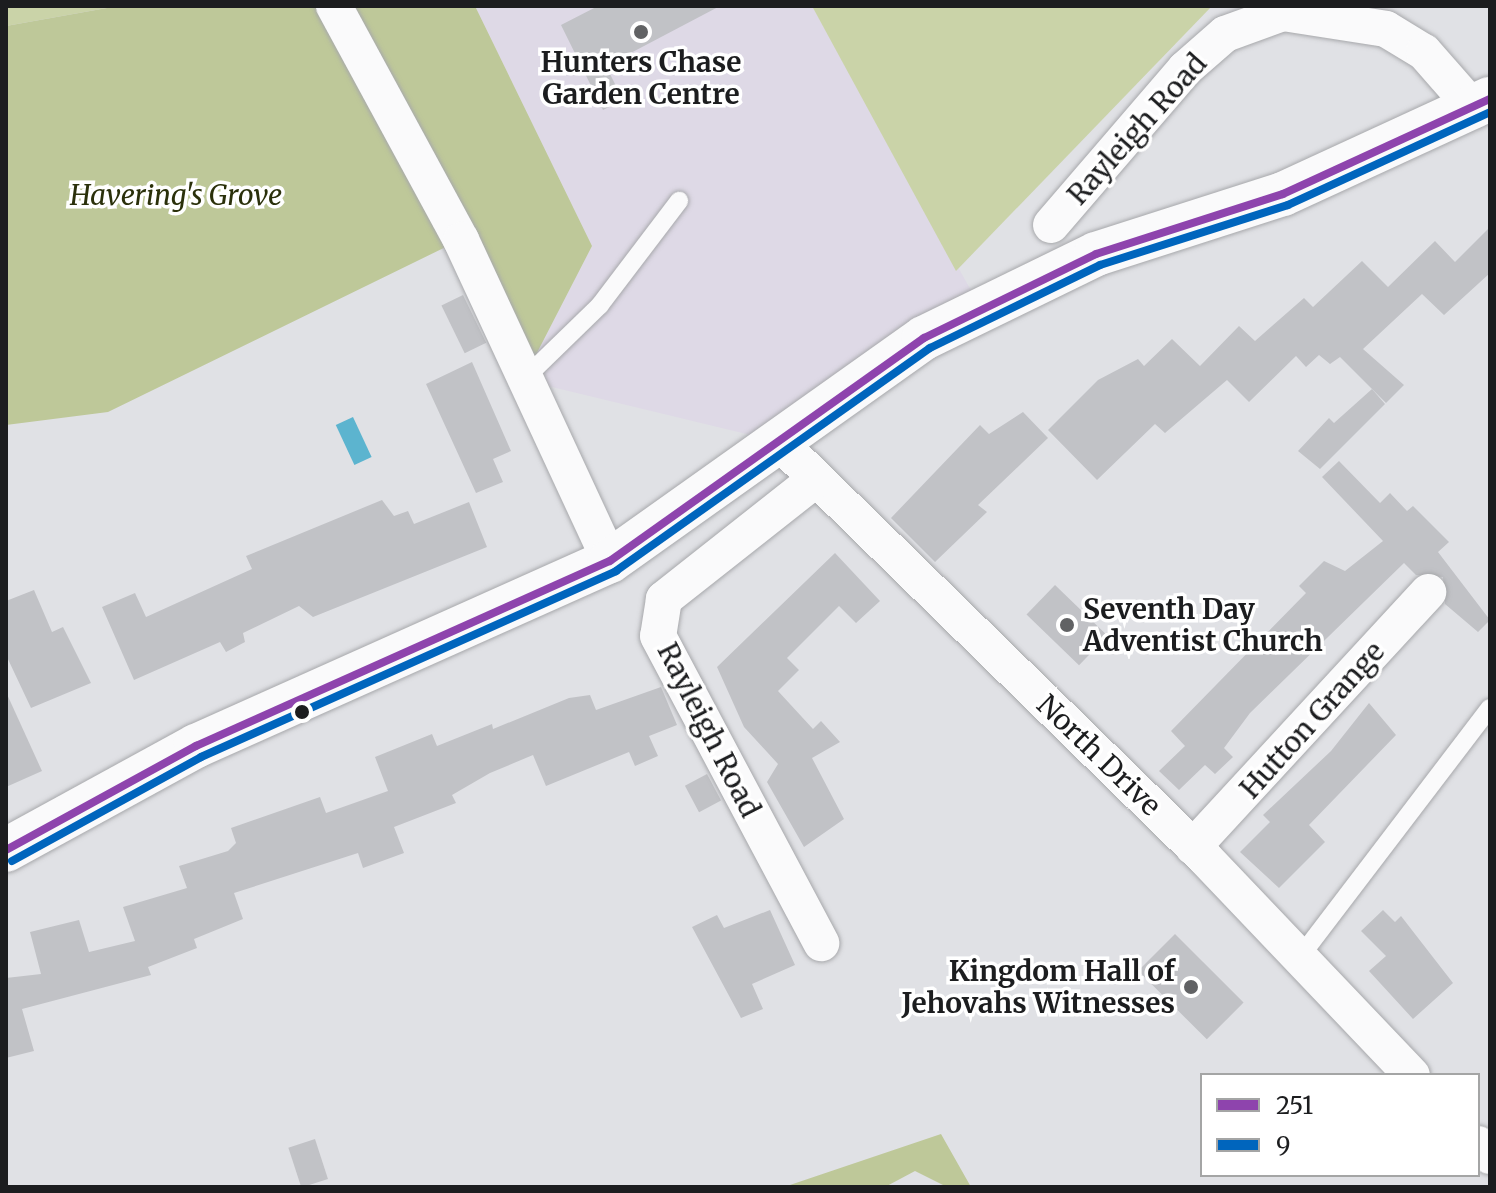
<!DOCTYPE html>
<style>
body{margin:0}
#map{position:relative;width:1496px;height:1193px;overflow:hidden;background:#e0e1e5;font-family:Merriweather,serif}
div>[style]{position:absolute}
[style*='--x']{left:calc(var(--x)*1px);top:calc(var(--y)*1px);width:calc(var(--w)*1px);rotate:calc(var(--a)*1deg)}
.commercial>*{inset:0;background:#ded9e6}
.green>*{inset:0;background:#cad3a8}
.forest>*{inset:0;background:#bec899}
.water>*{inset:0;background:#5cb4cf;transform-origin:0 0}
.building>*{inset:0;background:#c1c2c6;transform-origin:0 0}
.roads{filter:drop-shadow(0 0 2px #a7a8ab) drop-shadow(0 0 2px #a7a8ab)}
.service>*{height:18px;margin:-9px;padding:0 9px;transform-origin:9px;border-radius:9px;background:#fafafb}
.minor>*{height:36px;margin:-18px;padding:0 18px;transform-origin:18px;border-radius:18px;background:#fafafb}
.primary>*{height:44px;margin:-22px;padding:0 22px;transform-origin:22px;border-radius:22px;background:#fafafb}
.bus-1>*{height:8px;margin:-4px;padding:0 4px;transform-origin:4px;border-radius:4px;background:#8e44ad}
.bus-2>*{height:8px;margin:-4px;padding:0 4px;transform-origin:4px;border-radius:4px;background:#0065bd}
.dots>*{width:22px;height:22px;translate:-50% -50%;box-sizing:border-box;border:4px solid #fff;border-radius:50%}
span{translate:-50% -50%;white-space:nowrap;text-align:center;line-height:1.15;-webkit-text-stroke:7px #fff;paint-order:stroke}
.poi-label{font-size:28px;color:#1c1d1f;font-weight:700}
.left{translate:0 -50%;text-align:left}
.right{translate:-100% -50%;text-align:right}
.street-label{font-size:28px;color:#1c1d1f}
.park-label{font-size:28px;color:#2a300a;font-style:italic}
.frame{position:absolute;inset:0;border:8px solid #1c1d1f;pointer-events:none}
.legend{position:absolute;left:1200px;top:1073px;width:280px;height:104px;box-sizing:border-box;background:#fff;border:2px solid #a4a5a5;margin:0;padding:10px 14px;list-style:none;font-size:24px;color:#1c1d1f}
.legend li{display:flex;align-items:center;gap:16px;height:40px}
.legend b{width:40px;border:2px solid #a4a5a5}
</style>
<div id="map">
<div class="commercial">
<div style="clip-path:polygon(475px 6px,812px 6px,982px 310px,779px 442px,523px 380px,592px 246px)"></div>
</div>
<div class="green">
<div style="clip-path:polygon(6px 6px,118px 6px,6px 26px)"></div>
<div style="clip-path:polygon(812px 6px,1212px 6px,956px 271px)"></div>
</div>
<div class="forest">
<div style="clip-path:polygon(118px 6px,475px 6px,592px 246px,523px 380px,458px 241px,108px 412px,6px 425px,6px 26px)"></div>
<div style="clip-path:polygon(941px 1134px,971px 1187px,947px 1187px,915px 1171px,885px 1187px,784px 1187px)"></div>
</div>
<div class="water">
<div style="left:353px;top:417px;width:44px;height:19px;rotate:65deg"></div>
</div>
<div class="building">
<div style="clip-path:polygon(598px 6px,720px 6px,606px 66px,623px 100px,603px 110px,561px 25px)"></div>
<div style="clip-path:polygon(1490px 227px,1490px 273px,1444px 315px,1422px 294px,1363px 349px,1404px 385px,1386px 403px,1340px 357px,1330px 364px,1319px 355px,1306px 367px,1296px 356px,1249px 402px,1227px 380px,1165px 433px,1155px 424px,1097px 480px,1048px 430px,1098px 380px,1138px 359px,1144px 366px,1172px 339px,1200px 366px,1239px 326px,1255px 341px,1304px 298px,1313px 307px,1362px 261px,1388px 287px,1435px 241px,1455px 262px)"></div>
<div style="left:463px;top:295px;width:53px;height:24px;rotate:64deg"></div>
<div style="clip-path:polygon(472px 362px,511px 451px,493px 459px,503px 482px,476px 493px,426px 384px)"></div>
<div style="clip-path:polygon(1372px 389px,1385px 404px,1320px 469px,1298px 451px,1329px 418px,1334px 423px)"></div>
<div style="clip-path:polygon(1023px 412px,1048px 438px,978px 505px,987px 512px,935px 562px,891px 518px,980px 425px,989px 434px)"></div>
<div style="clip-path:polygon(1339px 461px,1380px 503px,1390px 493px,1407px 511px,1413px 506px,1449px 542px,1438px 552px,1490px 620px,1478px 632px,1445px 604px,1443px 577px,1416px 575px,1404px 563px,1250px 713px,1224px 748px,1233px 757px,1215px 774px,1205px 765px,1179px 790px,1159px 771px,1185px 746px,1171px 731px,1306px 593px,1299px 586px,1324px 561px,1345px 571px,1383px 541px,1322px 477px)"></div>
<div style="clip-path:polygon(382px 500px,394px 516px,408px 511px,414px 524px,469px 502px,487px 547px,313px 617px,299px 606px,243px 633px,245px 642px,226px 652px,220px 642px,134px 680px,102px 607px,135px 593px,146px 617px,252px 569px,246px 556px)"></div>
<div style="clip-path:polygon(835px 553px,880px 601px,856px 623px,839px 606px,787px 658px,799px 670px,778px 691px,813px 729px,821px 721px,840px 742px,812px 758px,844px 819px,804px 847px,767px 782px,778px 764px,744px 727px,717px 667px)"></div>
<div style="left:1055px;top:585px;width:73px;height:41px;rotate:44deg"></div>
<div style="clip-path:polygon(34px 590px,52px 632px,63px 627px,91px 683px,31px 708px,6px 655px,6px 601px)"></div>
<div style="clip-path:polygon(661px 687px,677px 725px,649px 736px,658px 756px,635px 766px,629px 752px,546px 786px,533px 755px,490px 773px,452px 795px,456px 803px,394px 827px,404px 853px,363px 868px,358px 853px,234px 893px,243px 919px,194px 939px,197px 948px,148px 967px,151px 975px,22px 1009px,34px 1051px,6px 1058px,6px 978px,41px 974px,30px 932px,79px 920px,89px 952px,135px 941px,123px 907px,187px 888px,179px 866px,228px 851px,236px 843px,231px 828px,320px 797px,326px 813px,388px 791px,375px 757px,432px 734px,437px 746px,492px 724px,493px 729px,569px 698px,590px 695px,596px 710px)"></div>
<div style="clip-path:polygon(6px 692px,42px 771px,6px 787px)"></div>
<div style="clip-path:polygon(1369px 703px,1396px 735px,1309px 825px,1325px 842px,1279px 888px,1240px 852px,1270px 822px,1263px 815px,1331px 751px)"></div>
<div style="left:707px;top:774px;width:30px;height:25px;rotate:62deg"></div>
<div style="clip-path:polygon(770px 910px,795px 965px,752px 984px,763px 1009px,741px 1018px,692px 927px,717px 915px,724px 928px)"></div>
<div style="clip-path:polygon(1383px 910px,1395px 922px,1401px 916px,1453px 983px,1413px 1019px,1369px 971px,1386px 956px,1361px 931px)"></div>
<div style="left:1175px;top:934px;width:97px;height:52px;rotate:45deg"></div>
<div style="left:315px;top:1139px;width:42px;height:28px;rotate:72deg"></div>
</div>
<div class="roads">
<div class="service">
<div style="--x:523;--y:380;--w:107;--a:-44.2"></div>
<div style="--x:600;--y:305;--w:131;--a:-52.8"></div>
<div style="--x:1300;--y:957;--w:313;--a:-52.7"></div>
</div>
<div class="minor">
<div style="--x:334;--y:6;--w:266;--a:61.5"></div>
<div style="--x:461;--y:240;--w:354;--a:65.1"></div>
<div style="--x:1051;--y:225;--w:206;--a:-49.3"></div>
<div style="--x:1185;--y:69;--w:53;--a:-41.2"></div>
<div style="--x:1225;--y:34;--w:62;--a:-19.9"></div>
<div style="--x:1283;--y:13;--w:104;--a:8.8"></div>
<div style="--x:1386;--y:29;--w:44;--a:31.2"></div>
<div style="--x:1424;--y:52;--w:77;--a:48.7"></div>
<div style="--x:779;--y:442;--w:595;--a:44.32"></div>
<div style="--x:1205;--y:858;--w:300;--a:46.4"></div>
<div style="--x:816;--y:479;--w:194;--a:141.7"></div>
<div style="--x:664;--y:599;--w:37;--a:99"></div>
<div style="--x:658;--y:636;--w:348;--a:62"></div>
<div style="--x:1193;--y:847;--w:347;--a:-47.3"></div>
<div style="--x:1478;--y:1144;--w:17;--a:45"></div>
</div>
<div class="primary">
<div style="--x:6;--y:850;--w:217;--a:-28.7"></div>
<div style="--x:196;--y:746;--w:453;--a:-24.1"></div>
<div style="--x:610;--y:561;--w:385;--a:-35.4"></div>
<div style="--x:924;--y:338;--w:191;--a:-26"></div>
<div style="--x:1096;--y:254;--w:196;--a:-17.8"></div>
<div style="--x:1283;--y:194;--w:228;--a:-24.7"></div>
</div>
</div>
<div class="bus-1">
<div style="--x:6;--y:850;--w:217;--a:-28.7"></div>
<div style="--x:196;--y:746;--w:453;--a:-24.1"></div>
<div style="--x:610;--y:561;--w:385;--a:-35.4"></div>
<div style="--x:924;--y:338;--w:191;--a:-26"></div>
<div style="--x:1096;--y:254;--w:196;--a:-17.8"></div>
<div style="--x:1283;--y:194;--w:228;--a:-24.7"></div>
</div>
<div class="bus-2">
<div style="--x:12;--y:861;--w:216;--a:-28.8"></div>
<div style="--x:201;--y:757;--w:455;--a:-24.1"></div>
<div style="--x:616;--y:571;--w:385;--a:-35.4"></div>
<div style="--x:930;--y:348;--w:189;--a:-26"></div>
<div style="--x:1100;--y:265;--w:197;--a:-17.7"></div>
<div style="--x:1288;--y:205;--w:222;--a:-24.7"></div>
</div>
<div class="dots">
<div style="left:641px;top:32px;background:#616264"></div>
<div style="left:1067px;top:625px;background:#616264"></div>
<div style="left:302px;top:712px;background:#1c1d1f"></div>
<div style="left:1191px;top:987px;background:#616264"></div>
</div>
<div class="poi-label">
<span style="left:641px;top:78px">Hunters Chase<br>Garden Centre</span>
<span class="left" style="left:1083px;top:625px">Seventh Day<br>Adventist Church</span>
<span class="right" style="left:1175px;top:987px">Kingdom Hall of<br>Jehovahs Witnesses</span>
</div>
<div class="street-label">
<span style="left:1137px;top:129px;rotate:-48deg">Rayleigh Road</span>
<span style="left:1312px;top:720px;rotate:-48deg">Hutton Grange</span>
<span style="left:709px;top:730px;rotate:63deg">Rayleigh Road</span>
<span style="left:1099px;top:755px;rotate:44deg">North Drive</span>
</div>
<div class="park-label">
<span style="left:176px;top:195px">Havering's Grove</span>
</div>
<div class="frame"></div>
<ul class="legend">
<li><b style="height:10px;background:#8e44ad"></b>251</li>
<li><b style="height:10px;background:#0065bd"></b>9</li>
</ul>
</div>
